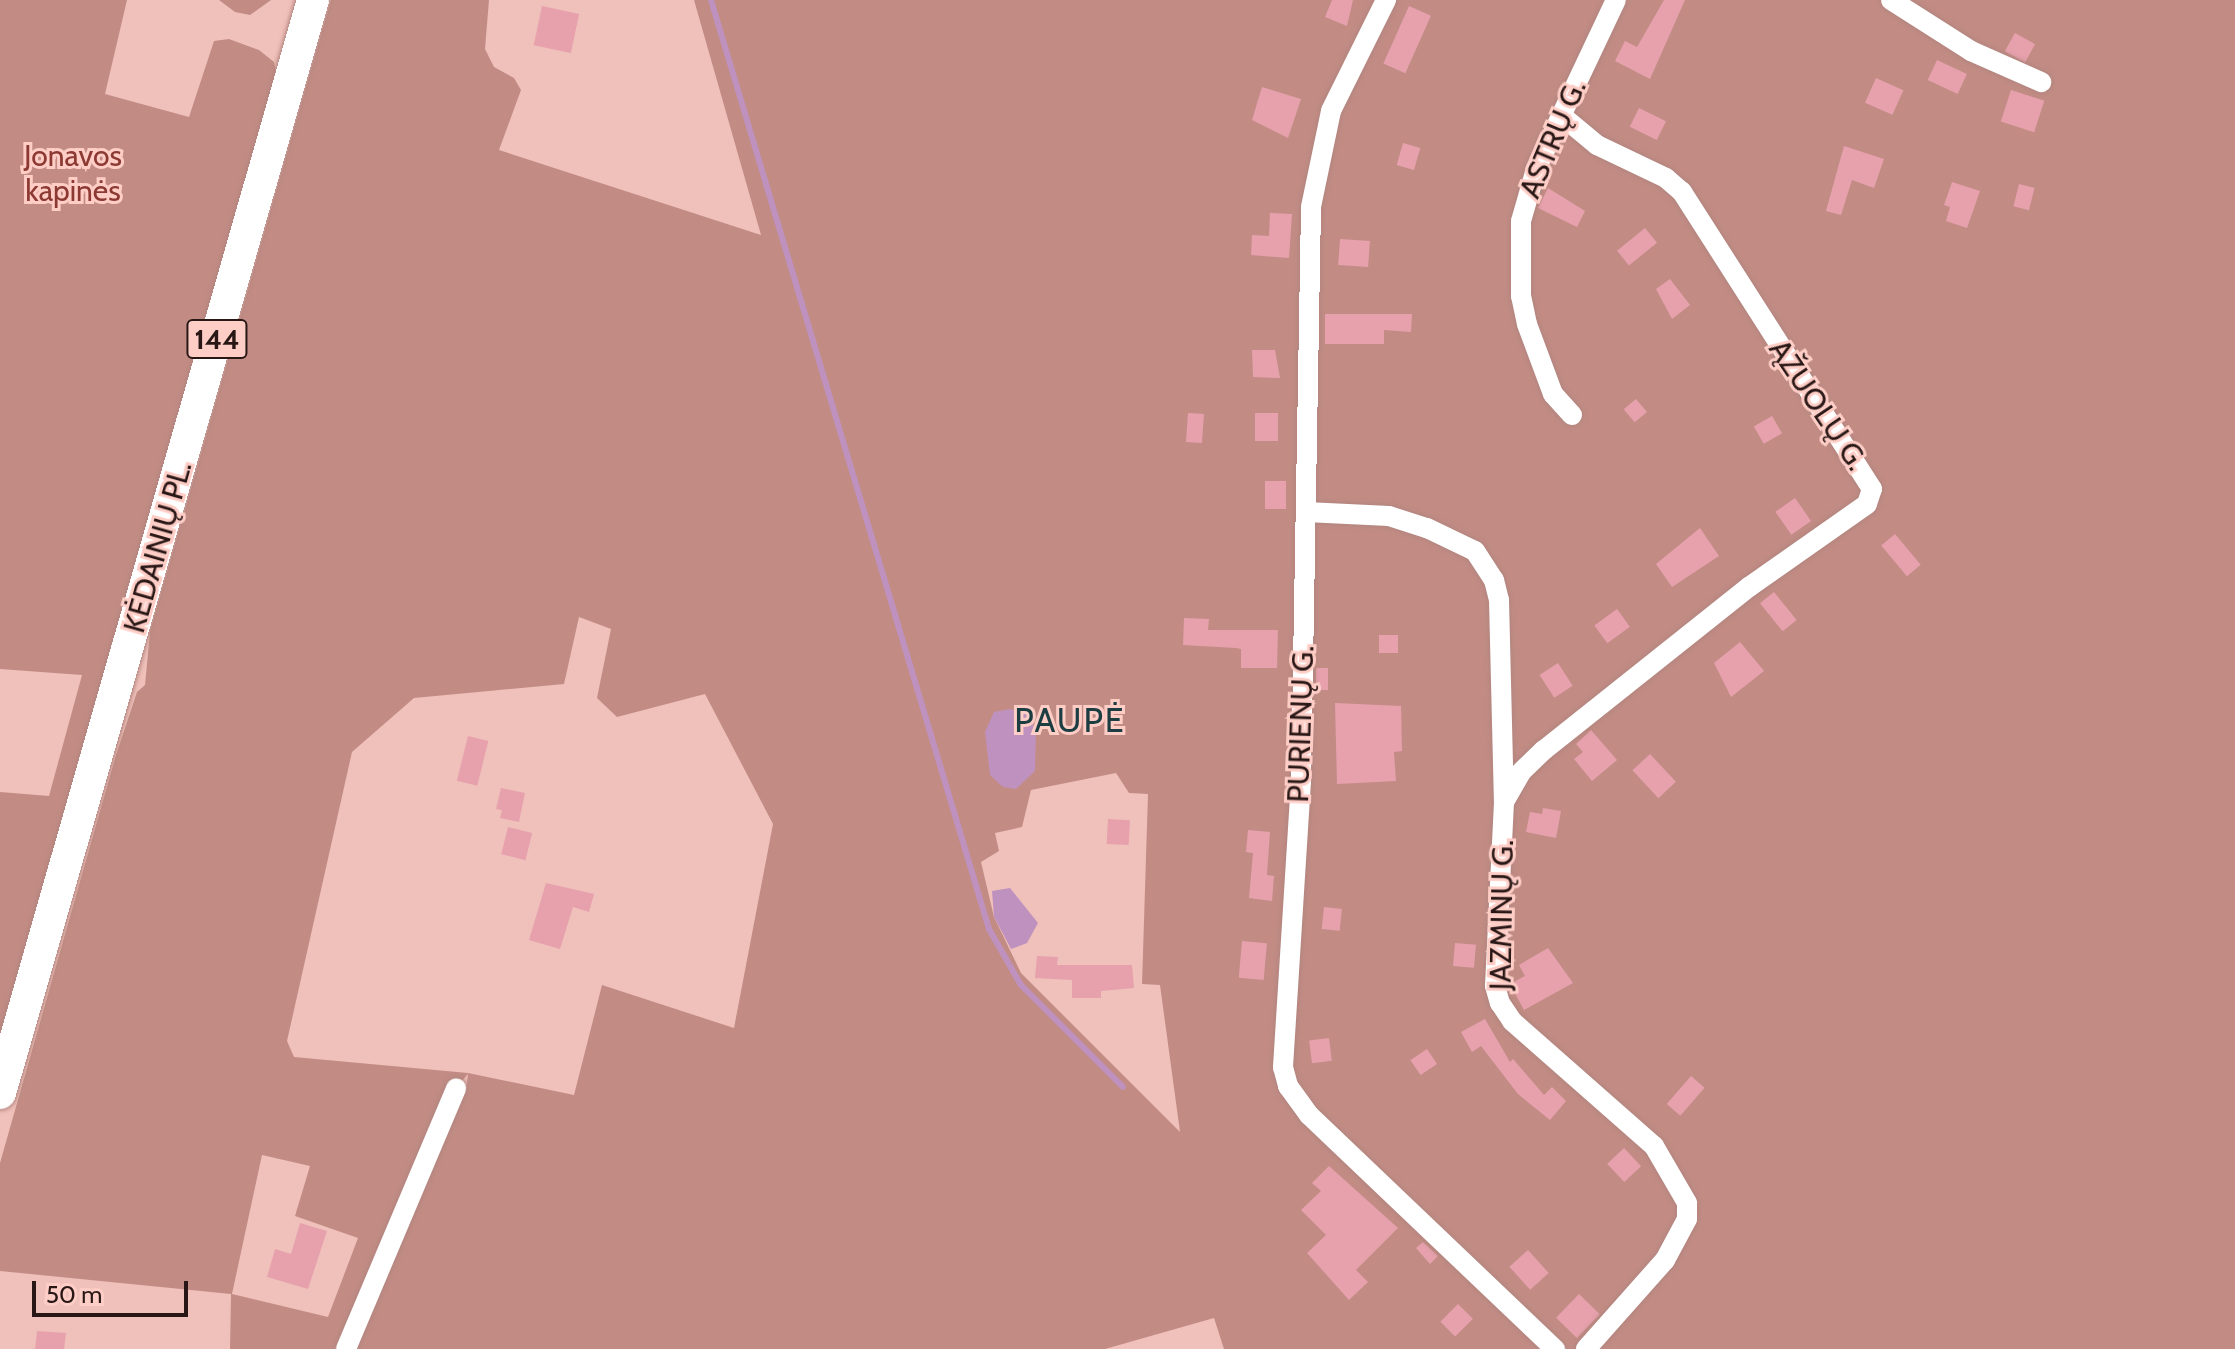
<!DOCTYPE html>
<meta charset="utf-8">
<style>
body{margin:0}
#map{position:relative;width:2235px;height:1349px;overflow:hidden;background:#f0c0ba;font-family:Cabin,sans-serif}
div>[style]{position:absolute}
[style*='--x']{left:calc(var(--x)*1px);top:calc(var(--y)*1px);width:calc(var(--w)*1px);rotate:calc(var(--a)*1deg)}
.green>*{inset:0;background:#c28c85}
.water>*{inset:0;background:#bf91be}
.stream>*{height:6px;margin:-3px;padding:0 3px;transform-origin:3px;border-radius:3px;background:#bf91be}
.building>*{inset:0;background:#e6a1ad;transform-origin:0 0}
.roads{filter:drop-shadow(0 0 2px #b2857f) drop-shadow(0 0 2px #b2857f)}
.street>*{height:20px;margin:-10px;padding:0 10px;transform-origin:10px;border-radius:10px;background:#fff}
.primary>*{height:32px;margin:-16px;padding:0 16px;transform-origin:16px;border-radius:16px;background:#fff}
span{translate:-50% -50%;white-space:nowrap;text-align:center;line-height:1.15;-webkit-text-stroke:6px #fecdc6;paint-order:stroke}
.shield-label span{padding:2px 6px;background:#fecdc6;border:2px solid;border-radius:6px;-webkit-text-stroke-width:0}
.shield-label{font-size:28px;color:#281715;font-weight:700}
.street-label{font-size:30px;color:#281715}
.park-label{font-size:30px;color:#8b3932}
.quarter-label{font-size:34px;color:#1c3d42;letter-spacing:2px}
.scale{position:absolute;left:32px;top:1281px;width:156px;height:36px;box-sizing:border-box;border:4px solid #281715;border-top:0;padding-left:10px;font-size:24px;line-height:28px;white-space:nowrap;color:#281715;-webkit-text-stroke:6px #fecdc6;paint-order:stroke}
</style>
<div id="map">
<div class="green">
<div style="clip-path:polygon(0 0,127px 0,105px 94px,189px 117px,214px 41px,229px 39px,259px 50px,274px 62px,278px 82px,0 1035px,0 792px,49px 796px,82px 675px,0 669px)"></div>
<div style="clip-path:polygon(219px 0,271px 0,250px 15px,235px 12px)"></div>
<div style="clip-path:polygon(evenodd,331px 0,489px 0,485px 49px,494px 67px,514px 78px,521px 90px,499px 150px,761px 235px,694px 0,2235px 0,2235px 1349px,1224px 1349px,1214px 1318px,1105px 1349px,354px 1349px,466px 1091px,468px 1074px,456px 1088px,337px 1349px,230px 1349px,231px 1294px,0 1271px,0 1163px,116px 755px,137px 692px,145px 685px,150px 632px,331px 0,579px 617px,611px 629px,597px 698px,617px 717px,705px 694px,773px 824px,734px 1028px,602px 985px,574px 1095px,468px 1073px,294px 1057px,287px 1041px,352px 752px,414px 698px,564px 684px,579px 617px,331px 0,1116px 773px,1129px 793px,1148px 794px,1142px 984px,1160px 985px,1180px 1132px,1021px 973px,994px 917px,981px 862px,999px 851px,995px 833px,1022px 827px,1031px 790px,1116px 773px,331px 0,262px 1155px,310px 1166px,295px 1216px,358px 1238px,328px 1317px,232px 1294px,262px 1155px)"></div>
</div>
<div class="water">
<div style="clip-path:polygon(1010px 709px,1027px 715px,1036px 730px,1035px 771px,1016px 789px,1003px 787px,990px 775px,985px 732px,994px 712px)"></div>
<div style="clip-path:polygon(1010px 888px,1038px 923px,1027px 943px,1011px 949px,994px 917px,992px 891px)"></div>
</div>
<div class="stream">
<div style="--x:711;--y:0;--w:970;--a:73.34"></div>
<div style="--x:989;--y:929;--w:64;--a:60.3"></div>
<div style="--x:1021;--y:985;--w:144;--a:45"></div>
</div>
<div class="building">
<div style="clip-path:polygon(1332px 0,1353px 0,1347px 26px,1325px 17px)"></div>
<div style="clip-path:polygon(1664px 0,1685px 0,1650px 79px,1615px 61px,1625px 41px,1637px 47px)"></div>
<div style="left:542px;top:6px;width:38px;height:40px;rotate:12deg"></div>
<div style="left:1409px;top:6px;width:24px;height:63px;rotate:24deg"></div>
<div style="left:2015px;top:33px;width:23px;height:21px;rotate:29deg"></div>
<div style="left:1937px;top:60px;width:33px;height:22px;rotate:25deg"></div>
<div style="left:1876px;top:78px;width:30px;height:27px;rotate:24deg"></div>
<div style="clip-path:polygon(1262px 87px,1301px 99px,1288px 138px,1252px 120px)"></div>
<div style="left:2011px;top:90px;width:35px;height:33px;rotate:18deg"></div>
<div style="left:1639px;top:108px;width:30px;height:21px;rotate:26deg"></div>
<div style="left:1403px;top:143px;width:18px;height:23px;rotate:16deg"></div>
<div style="clip-path:polygon(1844px 146px,1884px 159px,1874px 188px,1852px 180px,1841px 215px,1826px 211px)"></div>
<div style="clip-path:polygon(1952px 182px,1980px 191px,1967px 228px,1946px 221px,1950px 207px,1944px 205px)"></div>
<div style="left:2019px;top:184px;width:16px;height:23px;rotate:14deg"></div>
<div style="clip-path:polygon(1548px 188px,1585px 211px,1577px 227px,1538px 208px)"></div>
<div style="clip-path:polygon(1270px 213px,1292px 214px,1289px 258px,1251px 255px,1252px 235px,1269px 236px)"></div>
<div style="left:1645px;top:228px;width:19px;height:36px;rotate:51deg"></div>
<div style="left:1340px;top:239px;width:30px;height:26px;rotate:4deg"></div>
<div style="clip-path:polygon(1670px 279px,1690px 305px,1672px 319px,1656px 289px)"></div>
<div style="clip-path:polygon(1325px 314px,1412px 314px,1411px 332px,1384px 330px,1384px 344px,1325px 344px)"></div>
<div style="clip-path:polygon(1252px 350px,1275px 350px,1280px 378px,1253px 377px)"></div>
<div style="left:1636px;top:399px;width:17px;height:16px;rotate:50deg"></div>
<div style="left:1188px;top:413px;width:16px;height:29px;rotate:4deg"></div>
<div style="left:1255px;top:413px;width:23px;height:28px"></div>
<div style="left:1772px;top:416px;width:20px;height:21px;rotate:60deg"></div>
<div style="left:1265px;top:481px;width:21px;height:28px"></div>
<div style="left:1795px;top:498px;width:28px;height:24px;rotate:55deg"></div>
<div style="clip-path:polygon(1700px 528px,1719px 556px,1672px 587px,1656px 564px)"></div>
<div style="left:1895px;top:534px;width:40px;height:18px;rotate:50deg"></div>
<div style="left:1774px;top:592px;width:36px;height:18px;rotate:51deg"></div>
<div style="left:1617px;top:609px;width:22px;height:28px;rotate:54deg"></div>
<div style="clip-path:polygon(1184px 618px,1209px 619px,1208px 630px,1278px 630px,1277px 668px,1241px 668px,1241px 649px,1236px 648px,1183px 645px)"></div>
<div style="left:1379px;top:635px;width:19px;height:18px"></div>
<div style="clip-path:polygon(1740px 642px,1764px 671px,1731px 697px,1714px 663px)"></div>
<div style="left:1558px;top:663px;width:27px;height:22px;rotate:57deg"></div>
<div style="left:1316px;top:668px;width:12px;height:22px"></div>
<div style="clip-path:polygon(1335px 703px,1401px 706px,1402px 751px,1394px 752px,1396px 781px,1337px 784px)"></div>
<div style="clip-path:polygon(1591px 730px,1617px 760px,1592px 781px,1574px 759px,1583px 752px,1576px 744px)"></div>
<div style="left:468px;top:736px;width:21px;height:46px;rotate:14deg"></div>
<div style="left:1650px;top:754px;width:38px;height:24px;rotate:47deg"></div>
<div style="clip-path:polygon(501px 788px,525px 793px,519px 822px,500px 818px,502px 810px,496px 809px)"></div>
<div style="clip-path:polygon(1543px 808px,1561px 811px,1556px 838px,1526px 832px,1530px 812px,1542px 814px)"></div>
<div style="left:1108px;top:819px;width:22px;height:25px;rotate:3deg"></div>
<div style="left:508px;top:827px;width:25px;height:28px;rotate:14deg"></div>
<div style="clip-path:polygon(1248px 830px,1270px 832px,1267px 875px,1274px 876px,1272px 901px,1249px 898px,1253px 853px,1246px 852px)"></div>
<div style="clip-path:polygon(546px 883px,594px 894px,589px 912px,573px 907px,560px 949px,529px 940px)"></div>
<div style="left:1324px;top:907px;width:18px;height:22px;rotate:6deg"></div>
<div style="left:1242px;top:941px;width:25px;height:37px;rotate:5deg"></div>
<div style="left:1455px;top:943px;width:21px;height:23px;rotate:5deg"></div>
<div style="clip-path:polygon(1548px 948px,1573px 983px,1524px 1010px,1510px 984px,1525px 976px,1519px 965px)"></div>
<div style="clip-path:polygon(1037px 956px,1058px 957px,1057px 965px,1132px 965px,1134px 988px,1101px 991px,1101px 998px,1072px 998px,1072px 980px,1035px 978px)"></div>
<div style="clip-path:polygon(1485px 1019px,1510px 1062px,1513px 1059px,1544px 1095px,1552px 1087px,1566px 1101px,1550px 1120px,1518px 1094px,1481px 1046px,1472px 1052px,1461px 1032px)"></div>
<div style="left:1329px;top:1038px;width:23px;height:20px;rotate:83deg"></div>
<div style="left:1427px;top:1049px;width:18px;height:20px;rotate:56deg"></div>
<div style="left:1691px;top:1076px;width:18px;height:37px;rotate:41deg"></div>
<div style="left:1624px;top:1148px;width:25px;height:23px;rotate:47deg"></div>
<div style="clip-path:polygon(1329px 1166px,1398px 1228px,1356px 1270px,1368px 1282px,1349px 1300px,1307px 1253px,1326px 1235px,1301px 1210px,1321px 1191px,1312px 1183px)"></div>
<div style="clip-path:polygon(300px 1223px,327px 1231px,308px 1289px,267px 1277px,275px 1249px,291px 1254px)"></div>
<div style="clip-path:polygon(1423px 1242px,1438px 1256px,1430px 1264px,1416px 1248px)"></div>
<div style="left:1528px;top:1250px;width:31px;height:25px;rotate:48deg"></div>
<div style="left:1579px;top:1294px;width:29px;height:33px;rotate:44deg"></div>
<div style="left:1458px;top:1304px;width:21px;height:25px;rotate:45deg"></div>
<div style="clip-path:polygon(37px 1331px,66px 1333px,64px 1349px,35px 1349px)"></div>
</div>
<div class="roads">
<div class="street">
<div style="--x:1386;--y:0;--w:124;--a:116.4"></div>
<div style="--x:1331;--y:111;--w:98;--a:101.8"></div>
<div style="--x:1311;--y:207;--w:574;--a:91"></div>
<div style="--x:1301;--y:781;--w:287;--a:93.6"></div>
<div style="--x:1283;--y:1067;--w:20;--a:75"></div>
<div style="--x:1288;--y:1086;--w:36;--a:54"></div>
<div style="--x:1309;--y:1115;--w:340;--a:43.6"></div>
<div style="--x:1891;--y:0;--w:95;--a:32.5"></div>
<div style="--x:1971;--y:51;--w:77;--a:23.9"></div>
<div style="--x:1572;--y:415;--w:28;--a:-132"></div>
<div style="--x:1553;--y:394;--w:75;--a:-110.4"></div>
<div style="--x:1527;--y:324;--w:29;--a:-102"></div>
<div style="--x:1521;--y:296;--w:75;--a:-90"></div>
<div style="--x:1521;--y:221;--w:54;--a:-73.9"></div>
<div style="--x:1536;--y:169;--w:187;--a:-64.7"></div>
<div style="--x:1306;--y:512;--w:83;--a:2.8"></div>
<div style="--x:1389;--y:516;--w:40;--a:18"></div>
<div style="--x:1427;--y:528;--w:53;--a:25.6"></div>
<div style="--x:1475;--y:551;--w:35;--a:57"></div>
<div style="--x:1494;--y:580;--w:21;--a:76"></div>
<div style="--x:1499;--y:600;--w:202;--a:88.6"></div>
<div style="--x:1504;--y:802;--w:184;--a:92.8"></div>
<div style="--x:1495;--y:986;--w:18;--a:74"></div>
<div style="--x:1500;--y:1003;--w:22;--a:56"></div>
<div style="--x:1512;--y:1021;--w:189;--a:41.4"></div>
<div style="--x:1654;--y:1146;--w:66;--a:59.9"></div>
<div style="--x:1687;--y:1203;--w:16;--a:90"></div>
<div style="--x:1687;--y:1219;--w:47;--a:118.2"></div>
<div style="--x:1665;--y:1260;--w:119;--a:131.6"></div>
<div style="--x:1504;--y:802;--w:34;--a:-60"></div>
<div style="--x:1521;--y:772;--w:32;--a:-44"></div>
<div style="--x:1544;--y:750;--w:262;--a:-38.5"></div>
<div style="--x:1749;--y:587;--w:144;--a:-35.1"></div>
<div style="--x:1867;--y:504;--w:16;--a:-72"></div>
<div style="--x:1872;--y:489;--w:353;--a:-122.6"></div>
<div style="--x:1682;--y:192;--w:21;--a:-139"></div>
<div style="--x:1666;--y:178;--w:76;--a:-154.4"></div>
<div style="--x:1597;--y:145;--w:45;--a:-140.4"></div>
<div style="--x:346;--y:1349;--w:283;--a:-67.1"></div>
</div>
<div class="primary">
<div style="--x:0;--y:1093;--w:1137;--a:-74.02"></div>
</div>
</div>
<div class="shield-label">
<span style="left:217px;top:339px">144</span>
</div>
<div class="street-label">
<span style="left:1553px;top:139px;rotate:-67deg">ASTRŲ G.</span>
<span style="left:1818px;top:405px;rotate:56deg">ĄŽUOLŲ G.</span>
<span style="left:158px;top:547px;rotate:-74deg">KĖDAINIŲ PL.</span>
<span style="left:1301px;top:724px;rotate:-88deg">PURIENŲ G.</span>
<span style="left:1502px;top:915px;rotate:-89deg">JAZMINŲ G.</span>
</div>
<div class="park-label">
<span style="left:73px;top:173px">Jonavos<br>kapinės</span>
</div>
<div class="quarter-label">
<span style="left:1070px;top:721px">PAUPĖ</span>
</div>
<div class="scale">50 m</div>
</div>
